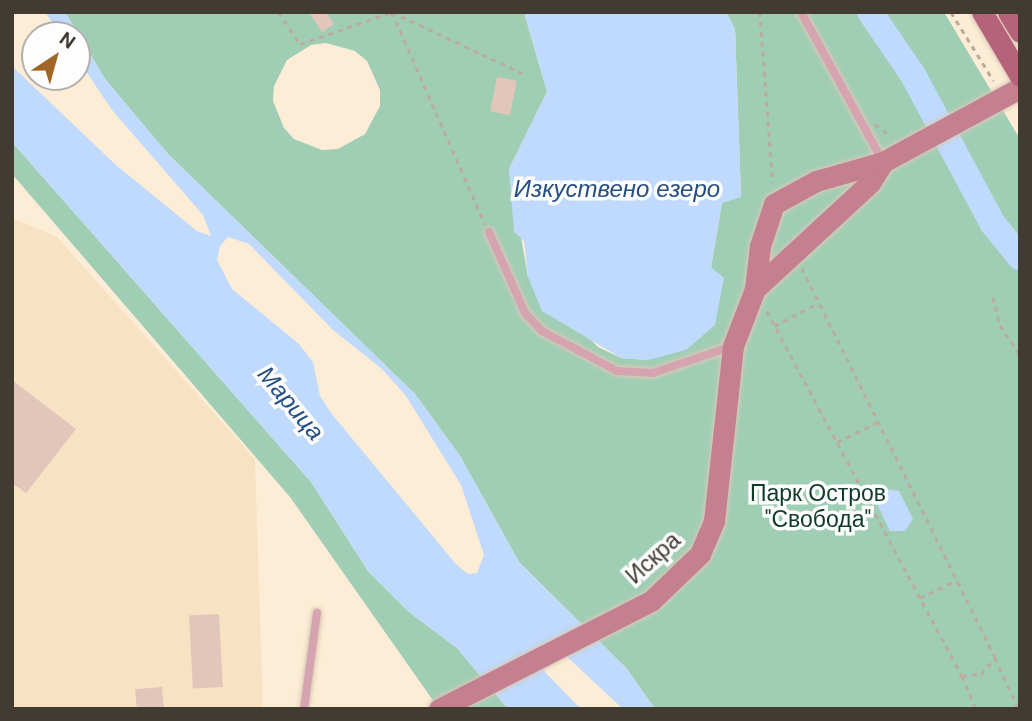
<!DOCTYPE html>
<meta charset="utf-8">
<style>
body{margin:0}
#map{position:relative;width:1032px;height:721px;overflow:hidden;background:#feedd6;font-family:"DM Sans",sans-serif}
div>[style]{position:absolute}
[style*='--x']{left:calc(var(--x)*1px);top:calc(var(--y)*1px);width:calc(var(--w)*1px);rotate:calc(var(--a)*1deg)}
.built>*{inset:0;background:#f7e2c4}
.green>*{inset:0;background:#a0ceb5}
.water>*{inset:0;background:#bfdafd}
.river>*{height:26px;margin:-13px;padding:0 13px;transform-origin:13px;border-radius:13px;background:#bfdafd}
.building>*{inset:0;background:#e2c6b9;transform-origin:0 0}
.path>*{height:2.5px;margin-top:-1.25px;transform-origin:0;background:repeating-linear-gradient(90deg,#bbad9b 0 5px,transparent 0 10px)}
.roads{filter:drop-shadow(0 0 2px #d8c9b5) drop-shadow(0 0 2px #d8c9b5)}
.lane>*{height:8px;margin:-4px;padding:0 4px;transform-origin:4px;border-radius:4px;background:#d5a4b0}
.secondary>*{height:21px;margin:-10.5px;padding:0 10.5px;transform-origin:10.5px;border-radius:10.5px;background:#c47f91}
.primary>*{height:21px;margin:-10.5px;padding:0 10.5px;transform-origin:10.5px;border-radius:10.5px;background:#b7627b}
span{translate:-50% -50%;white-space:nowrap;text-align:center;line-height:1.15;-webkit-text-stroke:7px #fdfdfd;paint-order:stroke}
.park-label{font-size:23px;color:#0f3c29}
.street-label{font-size:23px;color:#423b32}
.water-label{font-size:24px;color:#254f84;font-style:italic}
.frame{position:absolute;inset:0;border:14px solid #423b32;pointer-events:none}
.north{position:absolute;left:21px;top:21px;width:70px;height:70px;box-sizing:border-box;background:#fdfdfd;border:2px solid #b2afac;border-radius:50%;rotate:36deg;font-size:19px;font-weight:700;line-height:28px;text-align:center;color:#423b32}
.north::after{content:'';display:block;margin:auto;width:24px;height:32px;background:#a16627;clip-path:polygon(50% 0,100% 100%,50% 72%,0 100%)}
</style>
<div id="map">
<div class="built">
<div style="clip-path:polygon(12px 218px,57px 237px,255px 459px,263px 709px,12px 709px)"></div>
</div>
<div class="green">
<div style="clip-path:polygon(evenodd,65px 12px,524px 12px,547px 92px,509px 169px,528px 277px,598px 347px,621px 358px,647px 360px,711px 267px,722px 203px,741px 196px,735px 29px,726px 12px,944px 12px,1020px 139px,1020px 709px,655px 709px,627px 669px,519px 562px,460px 456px,415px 394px,168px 154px,105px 79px,65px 12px,326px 43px,355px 51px,367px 61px,380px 90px,380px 106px,365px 134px,338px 149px,322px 150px,294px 139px,284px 128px,273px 101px,274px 86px,287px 60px,311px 45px,326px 43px)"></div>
<div style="clip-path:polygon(12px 142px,311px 482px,368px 571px,409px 612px,457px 648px,508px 709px,439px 709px,290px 497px,12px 174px)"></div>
</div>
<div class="water">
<div style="clip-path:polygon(evenodd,45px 12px,65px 12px,105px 79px,168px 154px,415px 394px,460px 456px,519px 562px,627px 669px,655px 709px,623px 709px,565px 655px,543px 670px,581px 709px,508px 709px,457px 648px,409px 612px,368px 571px,311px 482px,12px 142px,12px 66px,116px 165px,197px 231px,211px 236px,203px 215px,112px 110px,77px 58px,77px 35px,61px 35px,45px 12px,228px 237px,249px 244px,333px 330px,382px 369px,406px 396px,461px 485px,484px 555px,477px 573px,468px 574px,456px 564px,331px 413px,320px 396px,313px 362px,299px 344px,232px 289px,217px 260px,220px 246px,228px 237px)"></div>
<div style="clip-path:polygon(524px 12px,726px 12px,735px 29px,741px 197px,722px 203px,711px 267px,724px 278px,715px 325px,686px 350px,648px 360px,621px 358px,542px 311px,528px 277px,524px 241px,514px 232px,509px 169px,547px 92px)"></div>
<div style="clip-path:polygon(884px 489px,899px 491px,913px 519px,905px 531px,890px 531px,876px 502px)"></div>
</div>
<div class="river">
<div style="--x:870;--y:12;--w:76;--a:55.7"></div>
<div style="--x:913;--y:75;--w:169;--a:61.8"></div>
<div style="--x:993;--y:224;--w:43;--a:50.7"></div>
</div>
<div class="building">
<div style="clip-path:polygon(309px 12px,326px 12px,334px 24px,322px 32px)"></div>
<div style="left:497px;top:77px;width:20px;height:35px;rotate:11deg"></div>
<div style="clip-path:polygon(12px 380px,76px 429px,26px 493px,12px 483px)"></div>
<div style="left:219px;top:614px;width:73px;height:30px;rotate:87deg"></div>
<div style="left:162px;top:687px;width:22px;height:27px;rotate:85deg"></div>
</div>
<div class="path">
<div style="--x:278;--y:12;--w:39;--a:55"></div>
<div style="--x:300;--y:44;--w:97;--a:-19.2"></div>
<div style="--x:392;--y:12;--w:232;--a:66.3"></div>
<div style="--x:392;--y:12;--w:144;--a:25.1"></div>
<div style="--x:760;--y:12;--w:171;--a:85.7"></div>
<div style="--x:951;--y:12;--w:81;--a:58.1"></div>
<div style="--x:875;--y:124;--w:21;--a:37"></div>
<div style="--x:993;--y:297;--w:29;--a:76"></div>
<div style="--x:1000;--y:325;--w:36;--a:56"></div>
<div style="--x:767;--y:311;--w:414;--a:61.9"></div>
<div style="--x:962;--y:676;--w:19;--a:-6"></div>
<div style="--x:981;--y:674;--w:21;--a:-49"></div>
<div style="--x:995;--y:658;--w:436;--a:-116.4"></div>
<div style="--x:774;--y:326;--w:50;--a:-27.6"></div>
<div style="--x:837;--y:442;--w:46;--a:-26"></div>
<div style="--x:920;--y:598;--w:40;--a:-26.6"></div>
<div style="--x:995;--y:658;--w:56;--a:64.8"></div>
<div style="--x:962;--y:676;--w:36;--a:67"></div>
</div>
<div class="roads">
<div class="lane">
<div style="--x:801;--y:12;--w:169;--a:61.3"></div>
<div style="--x:489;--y:232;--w:89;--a:66"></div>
<div style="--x:525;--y:313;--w:25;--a:47"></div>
<div style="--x:542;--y:331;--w:85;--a:28.1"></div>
<div style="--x:617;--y:371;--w:36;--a:3"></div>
<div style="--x:653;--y:373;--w:81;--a:-18.7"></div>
<div style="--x:304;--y:709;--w:97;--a:-82.3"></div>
</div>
<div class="secondary">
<div style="--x:755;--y:289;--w:156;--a:-42.7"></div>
<div style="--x:870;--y:183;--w:25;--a:-58"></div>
<div style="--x:439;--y:709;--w:238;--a:-27"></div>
<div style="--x:651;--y:601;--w:68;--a:-43.8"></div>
<div style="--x:700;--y:554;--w:36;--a:-67"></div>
<div style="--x:714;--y:521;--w:176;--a:-83.8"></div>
<div style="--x:733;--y:346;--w:61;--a:-68.9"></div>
<div style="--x:755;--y:289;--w:43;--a:-83.4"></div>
<div style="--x:760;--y:246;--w:44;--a:-71.6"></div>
<div style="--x:774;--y:204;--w:48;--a:-28.7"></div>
<div style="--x:816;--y:181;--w:70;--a:-15.8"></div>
<div style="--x:883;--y:162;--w:156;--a:-28.4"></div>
</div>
<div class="primary">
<div style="--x:982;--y:12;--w:74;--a:59.3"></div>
<div style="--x:1008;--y:12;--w:23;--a:59"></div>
</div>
</div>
<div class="park-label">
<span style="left:818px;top:506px">Парк Остров<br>"Свобода"</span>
</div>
<div class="street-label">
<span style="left:653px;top:558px;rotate:-42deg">Искра</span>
</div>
<div class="water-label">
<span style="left:617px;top:189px">Изкуствено езеро</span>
<span style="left:291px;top:403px;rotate:50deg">Марица</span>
</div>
<div class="frame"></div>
<div class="north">N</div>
</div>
